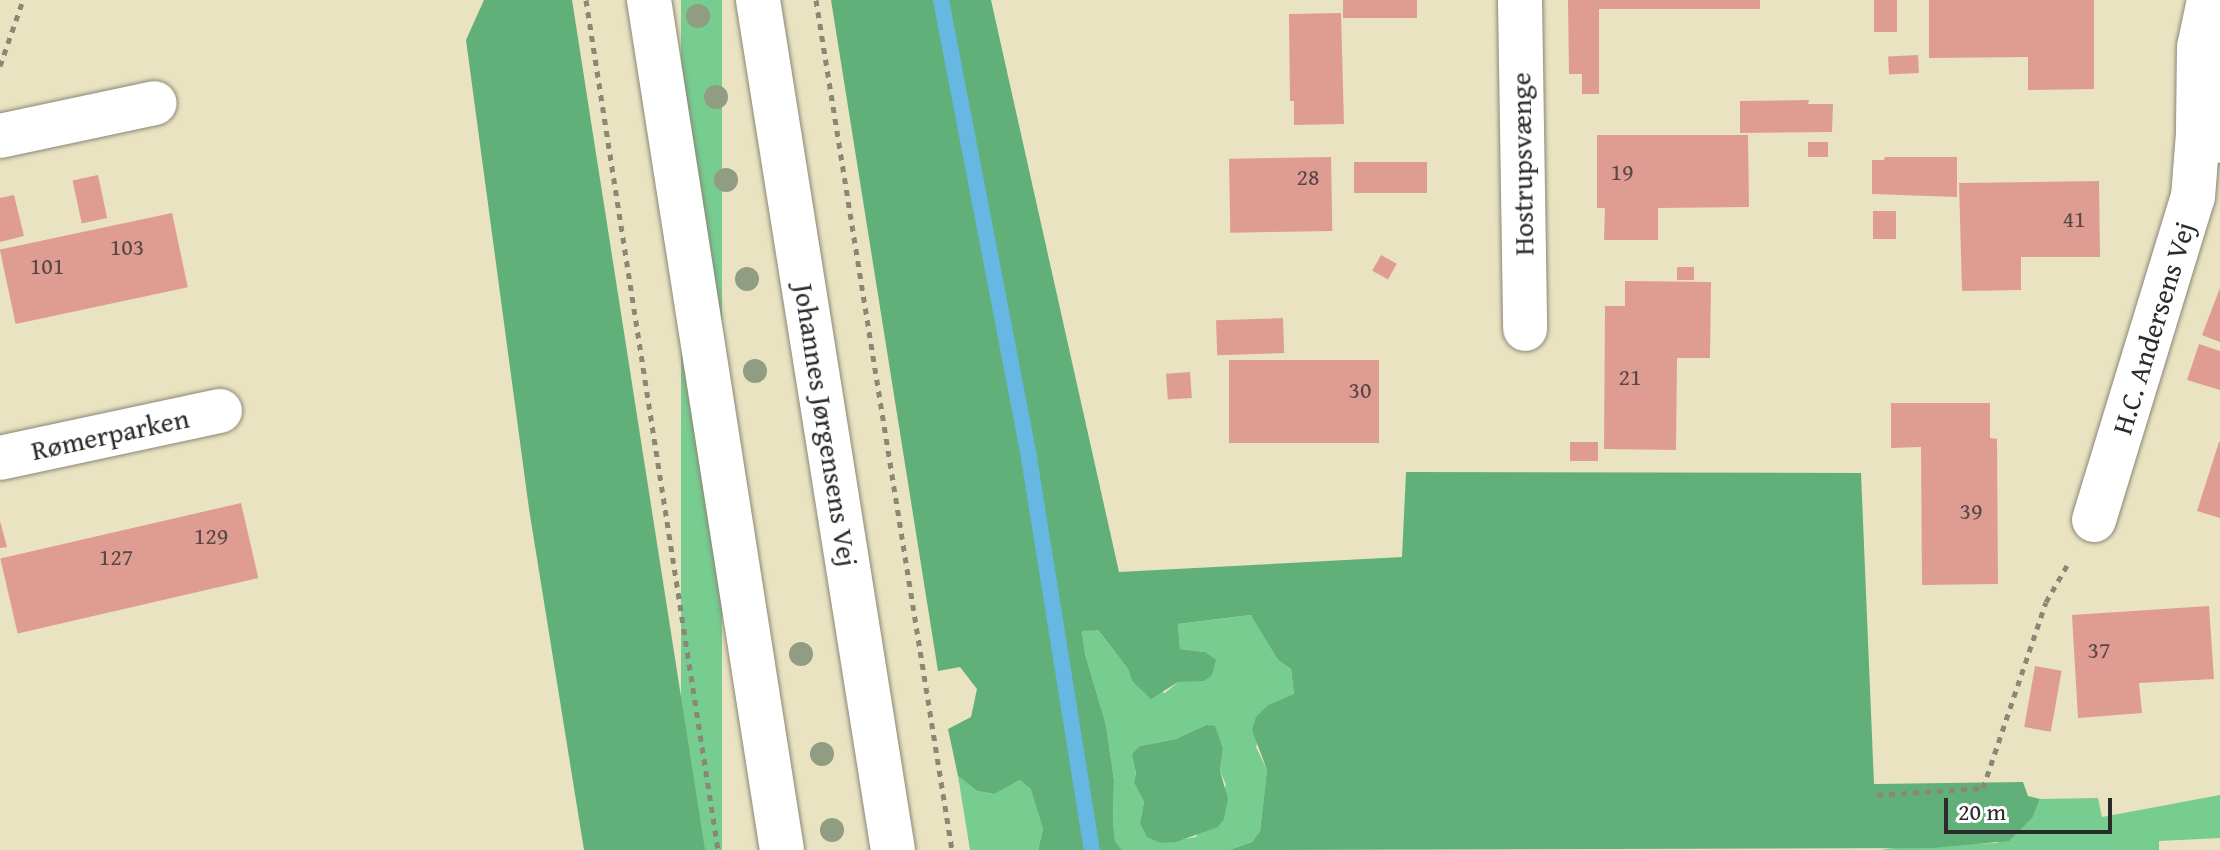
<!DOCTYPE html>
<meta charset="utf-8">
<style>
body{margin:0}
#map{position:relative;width:2220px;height:850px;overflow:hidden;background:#eae3c2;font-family:"Gentium Book Plus",serif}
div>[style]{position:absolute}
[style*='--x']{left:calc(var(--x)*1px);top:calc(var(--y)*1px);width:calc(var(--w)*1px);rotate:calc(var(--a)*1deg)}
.green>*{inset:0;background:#77cc90;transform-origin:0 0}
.forest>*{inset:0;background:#61b07a}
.stream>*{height:16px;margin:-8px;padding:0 8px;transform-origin:8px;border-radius:8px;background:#66b7e1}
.building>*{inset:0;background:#de9c93;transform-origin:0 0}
.path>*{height:5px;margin-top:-2.5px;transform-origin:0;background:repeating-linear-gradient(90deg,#8a8776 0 6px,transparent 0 12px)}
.roads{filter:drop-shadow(0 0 2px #8a8776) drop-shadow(0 0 2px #8a8776)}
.street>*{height:44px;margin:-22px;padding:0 22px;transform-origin:22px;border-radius:22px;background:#fff}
.secondary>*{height:44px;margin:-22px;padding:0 22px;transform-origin:22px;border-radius:22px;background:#fff}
.trees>*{width:24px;height:24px;margin:-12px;border-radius:50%;background:#909d82}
span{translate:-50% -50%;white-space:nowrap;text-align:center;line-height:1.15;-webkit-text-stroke:7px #fff;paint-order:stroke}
.number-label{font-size:24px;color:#584745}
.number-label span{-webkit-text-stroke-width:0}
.street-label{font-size:28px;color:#2b2b2b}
.scale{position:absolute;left:1944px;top:798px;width:168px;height:36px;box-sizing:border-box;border:4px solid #2b2b2b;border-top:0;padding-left:10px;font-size:24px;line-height:28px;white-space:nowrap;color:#2b2b2b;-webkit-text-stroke:6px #fff;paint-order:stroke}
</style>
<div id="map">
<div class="green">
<div style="left:681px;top:0;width:41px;height:861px"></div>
<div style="clip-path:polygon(evenodd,1252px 615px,1278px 660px,1291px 669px,1294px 695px,1268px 705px,1256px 747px,1267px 770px,1260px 831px,1252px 842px,1229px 850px,1122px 850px,1115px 841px,1113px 821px,1114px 780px,1106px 725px,1085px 654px,1082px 631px,1097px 629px,1128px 669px,1132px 681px,1165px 693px,1178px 682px,1191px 681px,1205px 652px,1180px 649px,1178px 624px,1252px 615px,1206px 725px,1223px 749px,1220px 771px,1226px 785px,1196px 837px,1161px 843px,1140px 823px,1144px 802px,1134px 783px,1140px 746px,1176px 739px,1206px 725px)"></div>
<div style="clip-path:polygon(958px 776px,977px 791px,993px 794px,1020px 780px,1032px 789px,1043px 829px,1038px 850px,970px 850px)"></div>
<div style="clip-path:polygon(2220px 795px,2220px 838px,2159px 841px,2159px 850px,1881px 850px,1905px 846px,1997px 843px,2033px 817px,2040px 799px,2098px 798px,2102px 817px)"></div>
</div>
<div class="forest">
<div style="clip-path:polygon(484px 0,572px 0,705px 850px,584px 850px,529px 509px,466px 40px)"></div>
<div style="clip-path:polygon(831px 0,991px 0,1119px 572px,1402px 557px,1406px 472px,1861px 473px,1874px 784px,2023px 782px,2028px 796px,2040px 799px,2033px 817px,2009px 841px,1932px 848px,1229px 850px,1252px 842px,1260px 831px,1267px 770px,1252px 730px,1256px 717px,1268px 705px,1294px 694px,1291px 669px,1278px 660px,1251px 615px,1178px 624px,1180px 649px,1205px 652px,1216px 660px,1212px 675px,1204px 681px,1178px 682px,1151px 699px,1132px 681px,1128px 669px,1098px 630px,1082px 631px,1085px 654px,1106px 725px,1114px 780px,1113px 821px,1115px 841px,1122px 850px,1038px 850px,1043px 829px,1031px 789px,1020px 780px,994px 794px,977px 791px,958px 776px,948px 729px,971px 717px,977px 689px,960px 667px,938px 671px)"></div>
<div style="clip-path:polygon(1206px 725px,1215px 726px,1223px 749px,1220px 771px,1228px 799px,1224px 819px,1218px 827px,1176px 842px,1161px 843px,1147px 837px,1140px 823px,1144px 802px,1134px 783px,1136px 772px,1132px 754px,1140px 746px,1176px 739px)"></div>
</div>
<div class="stream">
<div style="--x:941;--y:0;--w:466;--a:79.1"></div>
<div style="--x:1029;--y:458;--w:397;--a:80.9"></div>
</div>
<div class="building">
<div style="left:1343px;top:0;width:74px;height:18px"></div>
<div style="clip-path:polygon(1568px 0,1760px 0,1760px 9px,1599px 9px,1599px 94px,1582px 94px,1582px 74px,1569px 74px)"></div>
<div style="left:1874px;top:0;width:23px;height:32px"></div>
<div style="clip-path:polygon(1929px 0,2094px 0,2094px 89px,2028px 90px,2028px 57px,1929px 58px)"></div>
<div style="clip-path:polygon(1341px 13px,1344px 124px,1294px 125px,1294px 101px,1290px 101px,1289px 14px)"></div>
<div style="left:1918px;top:55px;width:18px;height:30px;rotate:87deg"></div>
<div style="clip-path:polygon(1809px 100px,1808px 104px,1833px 104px,1832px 132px,1740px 133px,1740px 101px)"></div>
<div style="clip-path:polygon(1597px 135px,1748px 135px,1749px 207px,1658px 208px,1658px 240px,1604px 240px,1605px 208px,1597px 208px)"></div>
<div style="left:1808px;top:142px;width:20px;height:15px"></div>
<div style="left:1331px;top:157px;width:74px;height:102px;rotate:89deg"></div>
<div style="clip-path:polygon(1885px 157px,1957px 157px,1957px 197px,1872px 194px,1872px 160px,1884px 160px)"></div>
<div style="left:1427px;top:162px;width:31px;height:73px;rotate:90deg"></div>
<div style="left:98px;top:175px;width:44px;height:26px;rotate:78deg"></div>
<div style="clip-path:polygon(2099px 181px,2100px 257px,2021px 257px,2021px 290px,1962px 291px,1959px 183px)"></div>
<div style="clip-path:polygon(14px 195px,24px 236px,0 242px,0 198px)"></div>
<div style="left:1896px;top:211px;width:28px;height:23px;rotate:90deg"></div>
<div style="left:172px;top:213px;width:76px;height:176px;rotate:78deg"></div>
<div style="left:1381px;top:255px;width:18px;height:18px;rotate:29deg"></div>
<div style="left:1677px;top:267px;width:17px;height:13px"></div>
<div style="clip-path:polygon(1625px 281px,1711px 282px,1710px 358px,1677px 358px,1676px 450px,1604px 449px,1605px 306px,1625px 306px)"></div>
<div style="clip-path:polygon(2220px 288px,2220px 342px,2202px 335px)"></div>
<div style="left:1283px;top:318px;width:35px;height:67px;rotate:88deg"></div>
<div style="clip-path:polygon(2199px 344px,2220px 351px,2220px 390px,2187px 380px)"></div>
<div style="left:1379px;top:360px;width:83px;height:150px;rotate:90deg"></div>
<div style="left:1190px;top:372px;width:26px;height:24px;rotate:86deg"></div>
<div style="clip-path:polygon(1891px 403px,1990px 403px,1990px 438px,1997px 439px,1998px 584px,1922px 585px,1921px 447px,1891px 448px)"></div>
<div style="left:1570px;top:442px;width:28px;height:19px"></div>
<div style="clip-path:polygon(2219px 442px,2220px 442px,2220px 518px,2197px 511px)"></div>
<div style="left:241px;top:503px;width:77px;height:247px;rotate:77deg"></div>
<div style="clip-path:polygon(0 521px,7px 547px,0 548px)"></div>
<div style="clip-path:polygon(2209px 606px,2214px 679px,2139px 683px,2142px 713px,2078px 718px,2072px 615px)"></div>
<div style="left:2035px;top:666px;width:27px;height:62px;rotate:10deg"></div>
</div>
<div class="path">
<div style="--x:586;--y:0;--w:860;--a:81.17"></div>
<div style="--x:816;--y:0;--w:861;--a:80.91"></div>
<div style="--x:0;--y:66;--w:70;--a:-70.8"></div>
<div style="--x:1877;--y:795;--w:106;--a:-3.8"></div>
<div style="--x:1983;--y:788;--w:196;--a:-71.3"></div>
<div style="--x:2046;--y:602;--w:46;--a:-60.1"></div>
</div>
<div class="roads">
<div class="street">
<div style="--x:1520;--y:0;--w:329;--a:89.1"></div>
<div style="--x:2209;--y:0;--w:48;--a:102"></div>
<div style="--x:2199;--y:47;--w:86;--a:90.7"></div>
<div style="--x:2198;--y:133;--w:23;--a:20"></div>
<div style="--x:0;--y:136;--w:158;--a:-12"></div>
<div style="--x:0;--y:458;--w:225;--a:-12.1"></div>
<div style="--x:2094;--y:520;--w:338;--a:-73"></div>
<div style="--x:2193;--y:197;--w:64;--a:-85.5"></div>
</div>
<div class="secondary">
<div style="--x:649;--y:0;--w:860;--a:81.11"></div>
<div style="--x:758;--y:0;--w:861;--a:80.98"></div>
</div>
</div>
<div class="trees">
<div style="left:698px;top:16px"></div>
<div style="left:716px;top:97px"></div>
<div style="left:726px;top:180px"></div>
<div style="left:747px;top:279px"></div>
<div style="left:755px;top:371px"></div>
<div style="left:801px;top:654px"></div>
<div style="left:822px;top:754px"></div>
<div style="left:832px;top:830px"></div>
</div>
<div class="number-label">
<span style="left:1622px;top:172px">19</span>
<span style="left:1308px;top:177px">28</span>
<span style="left:2074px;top:219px">41</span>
<span style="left:127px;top:247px">103</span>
<span style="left:47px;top:266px">101</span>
<span style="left:1630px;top:377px">21</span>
<span style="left:1360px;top:390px">30</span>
<span style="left:1971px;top:511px">39</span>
<span style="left:211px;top:536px">129</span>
<span style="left:116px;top:557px">127</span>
<span style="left:2099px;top:650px">37</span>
</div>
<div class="street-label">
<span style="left:1522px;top:164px;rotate:-91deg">Hostrupsvænge</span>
<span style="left:2153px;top:328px;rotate:-73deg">H.C. Andersens Vej</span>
<span style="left:826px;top:425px;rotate:81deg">Johannes Jørgensens Vej</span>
<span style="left:110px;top:434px;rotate:-12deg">Rømerparken</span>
</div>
<div class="scale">20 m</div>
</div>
